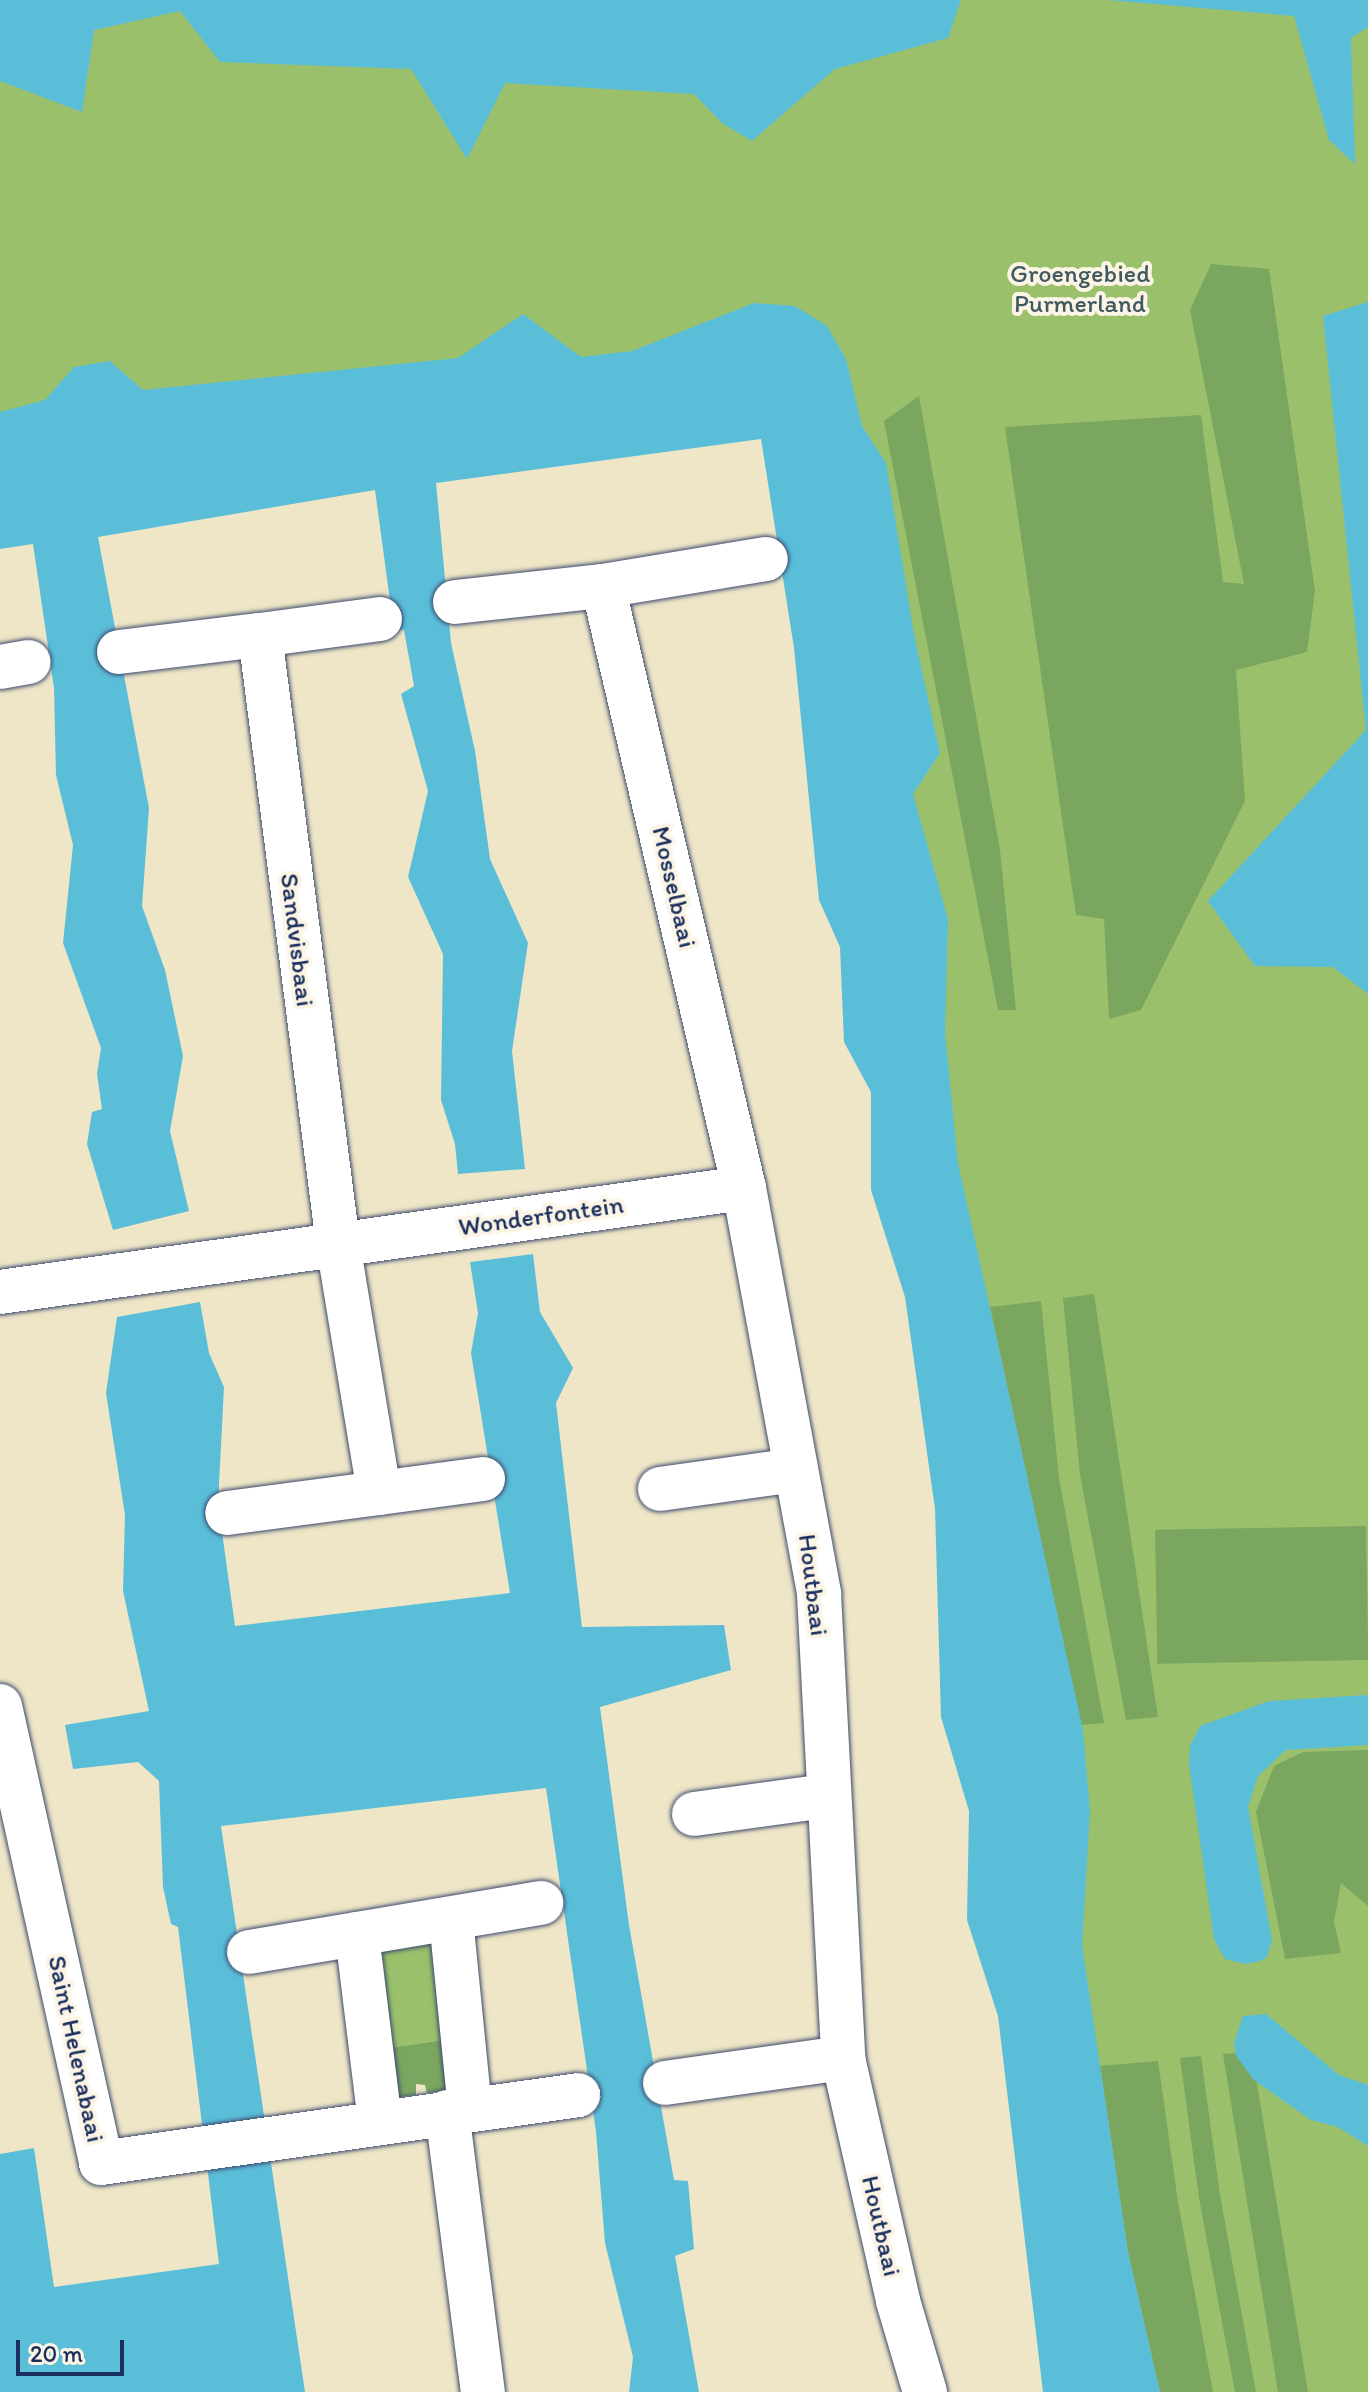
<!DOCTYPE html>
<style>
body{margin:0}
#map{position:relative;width:1368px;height:2392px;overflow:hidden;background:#efe6c7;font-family:Itim,sans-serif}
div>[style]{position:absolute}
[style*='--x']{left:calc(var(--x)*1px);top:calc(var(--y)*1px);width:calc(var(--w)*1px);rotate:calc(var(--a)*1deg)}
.green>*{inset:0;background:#9ac06c}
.forest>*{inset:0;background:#7ba660;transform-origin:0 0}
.water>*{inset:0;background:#5bbed9}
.roads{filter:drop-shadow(0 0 2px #3b4a6e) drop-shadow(0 0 2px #3b4a6e)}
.minor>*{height:44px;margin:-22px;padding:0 22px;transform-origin:22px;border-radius:22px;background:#fff}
span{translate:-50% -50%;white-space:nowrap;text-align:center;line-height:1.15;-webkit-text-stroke:8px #fcf5e5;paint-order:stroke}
.park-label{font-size:26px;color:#415a62}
.street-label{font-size:26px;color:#1b2f5e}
.scale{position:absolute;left:16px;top:2340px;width:108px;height:36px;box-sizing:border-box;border:4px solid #1b2f5e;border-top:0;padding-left:10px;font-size:24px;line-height:28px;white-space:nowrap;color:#1b2f5e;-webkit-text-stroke:6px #fcf5e5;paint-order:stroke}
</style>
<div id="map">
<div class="green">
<div style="clip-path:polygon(0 0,1368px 0,1368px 2392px,1099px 2392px,810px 387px,0 477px)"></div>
<div style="clip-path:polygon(432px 1937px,443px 2040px,388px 2048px,370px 1953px)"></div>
</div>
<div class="forest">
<div style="clip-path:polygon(1211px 264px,1269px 269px,1315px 591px,1307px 652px,1236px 670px,1245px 801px,1141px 1010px,1109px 1019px,1104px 919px,1076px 915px,1005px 427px,1201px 415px,1223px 582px,1244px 584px,1190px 310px)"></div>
<div style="clip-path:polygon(919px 396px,1000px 850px,1016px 1010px,998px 1010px,884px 421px)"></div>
<div style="clip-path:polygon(1094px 1294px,1158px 1717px,1126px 1720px,1080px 1475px,1063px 1298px)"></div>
<div style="clip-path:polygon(1041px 1301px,1059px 1478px,1104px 1723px,1081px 1725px,990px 1307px)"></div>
<div style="left:1366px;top:1526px;width:134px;height:211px;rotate:89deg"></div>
<div style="clip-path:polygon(1368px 1750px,1368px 1906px,1341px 1883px,1334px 1922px,1341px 1953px,1285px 1959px,1256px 1812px,1274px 1766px,1303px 1752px)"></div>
<div style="clip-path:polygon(443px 2040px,447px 2090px,427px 2093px,425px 2085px,416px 2084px,416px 2095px,389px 2098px,388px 2048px)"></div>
<div style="clip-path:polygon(1235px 2053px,1257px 2083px,1308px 2392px,1278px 2392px,1223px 2054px)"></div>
<div style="clip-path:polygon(1201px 2056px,1220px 2195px,1256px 2392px,1235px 2392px,1199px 2198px,1180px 2058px)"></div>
<div style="clip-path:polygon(1158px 2061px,1178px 2202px,1213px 2392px,1160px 2392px,1128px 2252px,1100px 2066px)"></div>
</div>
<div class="water">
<div style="clip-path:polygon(0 0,961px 0,948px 38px,835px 69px,752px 141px,722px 123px,694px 94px,505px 83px,467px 159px,411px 69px,220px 62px,180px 11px,94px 30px,82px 112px,0 81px)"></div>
<div style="clip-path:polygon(1108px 0,1368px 0,1368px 27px,1351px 38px,1355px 164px,1329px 140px,1294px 16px)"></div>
<div style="clip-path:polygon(1368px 302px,1368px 994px,1333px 967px,1255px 966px,1208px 901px,1366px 730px,1323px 316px)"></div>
<div style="clip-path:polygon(754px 303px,795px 306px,827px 326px,846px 359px,862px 426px,886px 463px,914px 634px,940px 753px,913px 794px,948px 919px,945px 1033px,958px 1163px,1083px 1730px,1090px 1811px,1082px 1945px,1128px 2252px,1160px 2392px,1043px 2392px,998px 2016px,967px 1920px,969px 1811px,941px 1717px,935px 1509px,905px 1297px,871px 1190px,871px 1092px,844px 1042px,840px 947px,819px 900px,794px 648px,761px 439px,436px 483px,451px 643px,475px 751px,490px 859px,528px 943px,512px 1051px,525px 1169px,458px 1174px,455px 1144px,441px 1100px,443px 954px,408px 877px,428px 791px,401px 694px,414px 686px,404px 630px,394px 630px,375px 490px,98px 537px,149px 808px,142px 906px,165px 970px,183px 1056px,170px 1131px,189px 1211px,113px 1230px,87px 1144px,92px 1112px,102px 1109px,97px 1074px,101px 1048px,63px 943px,73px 845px,56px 775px,54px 688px,33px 544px,0 549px,0 412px,45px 400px,74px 367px,110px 361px,143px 390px,458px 358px,523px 314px,581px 357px,632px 351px)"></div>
<div style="clip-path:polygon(533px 1254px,540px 1312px,573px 1368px,556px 1403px,582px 1627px,724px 1625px,731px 1670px,600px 1707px,629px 1925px,674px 2180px,688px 2181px,694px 2249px,675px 2256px,699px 2392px,629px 2392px,633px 2357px,605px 2243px,596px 2132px,546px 1788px,221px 1826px,305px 2392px,0 2392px,0 2154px,34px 2148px,54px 2287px,219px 2264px,178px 1927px,171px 1924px,163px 1887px,159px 1781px,138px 1762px,73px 1769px,65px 1725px,149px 1711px,123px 1591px,125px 1515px,106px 1393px,117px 1317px,200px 1302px,209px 1353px,224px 1387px,218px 1503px,235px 1626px,510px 1593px,471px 1353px,478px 1313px,470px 1262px)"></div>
<div style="clip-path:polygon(1368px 1695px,1368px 1745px,1286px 1750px,1258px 1776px,1248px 1807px,1272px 1940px,1267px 1957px,1260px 1961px,1246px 1964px,1225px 1959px,1214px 1939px,1189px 1764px,1190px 1746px,1200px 1726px,1269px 1701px)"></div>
<div style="clip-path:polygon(1266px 2014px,1339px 2075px,1368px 2085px,1368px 2146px,1338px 2127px,1311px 2120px,1254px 2080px,1236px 2056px,1234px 2043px,1243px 2016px)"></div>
</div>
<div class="roads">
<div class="minor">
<div style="--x:603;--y:586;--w:165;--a:-9.4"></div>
<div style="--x:455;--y:602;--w:149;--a:-6.2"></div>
<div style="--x:603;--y:586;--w:618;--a:76.82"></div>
<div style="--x:744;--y:1188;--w:413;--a:79.5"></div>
<div style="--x:819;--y:1594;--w:465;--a:87"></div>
<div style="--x:843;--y:2058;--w:249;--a:77.2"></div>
<div style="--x:898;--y:2301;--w:95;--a:73.5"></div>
<div style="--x:260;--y:635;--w:121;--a:-7.6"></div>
<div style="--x:119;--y:652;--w:142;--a:-6.9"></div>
<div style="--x:260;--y:635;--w:614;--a:82.7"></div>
<div style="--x:338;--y:1244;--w:252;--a:80.6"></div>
<div style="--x:379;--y:1493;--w:153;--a:172.5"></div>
<div style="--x:0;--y:667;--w:29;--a:-10"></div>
<div style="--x:0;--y:1292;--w:751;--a:-7.96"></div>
<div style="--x:660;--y:1489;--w:136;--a:-8"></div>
<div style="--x:379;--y:1493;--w:105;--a:-7.7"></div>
<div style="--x:0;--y:1706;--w:468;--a:77.5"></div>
<div style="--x:101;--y:2163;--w:482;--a:-8.1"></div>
<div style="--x:694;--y:1814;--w:133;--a:-7.8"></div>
<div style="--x:451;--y:1919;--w:191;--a:84.3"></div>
<div style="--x:249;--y:1952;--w:109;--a:-9.5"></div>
<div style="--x:665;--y:2083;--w:180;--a:-8"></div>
<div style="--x:447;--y:2112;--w:282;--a:82.7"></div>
<div style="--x:380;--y:2122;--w:189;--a:-97"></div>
<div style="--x:357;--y:1934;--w:187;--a:-9.6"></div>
</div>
</div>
<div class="park-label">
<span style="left:1080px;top:289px">Groengebied<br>Purmerland</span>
</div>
<div class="street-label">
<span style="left:674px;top:887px;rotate:77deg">Mosselbaai</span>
<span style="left:297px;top:940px;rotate:83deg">Sandvisbaai</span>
<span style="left:541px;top:1216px;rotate:-8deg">Wonderfontein</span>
<span style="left:813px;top:1585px;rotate:83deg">Houtbaai</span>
<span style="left:76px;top:2049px;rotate:78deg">Saint Helenabaai</span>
<span style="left:881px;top:2226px;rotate:77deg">Houtbaai</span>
</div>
<div class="scale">20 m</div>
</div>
